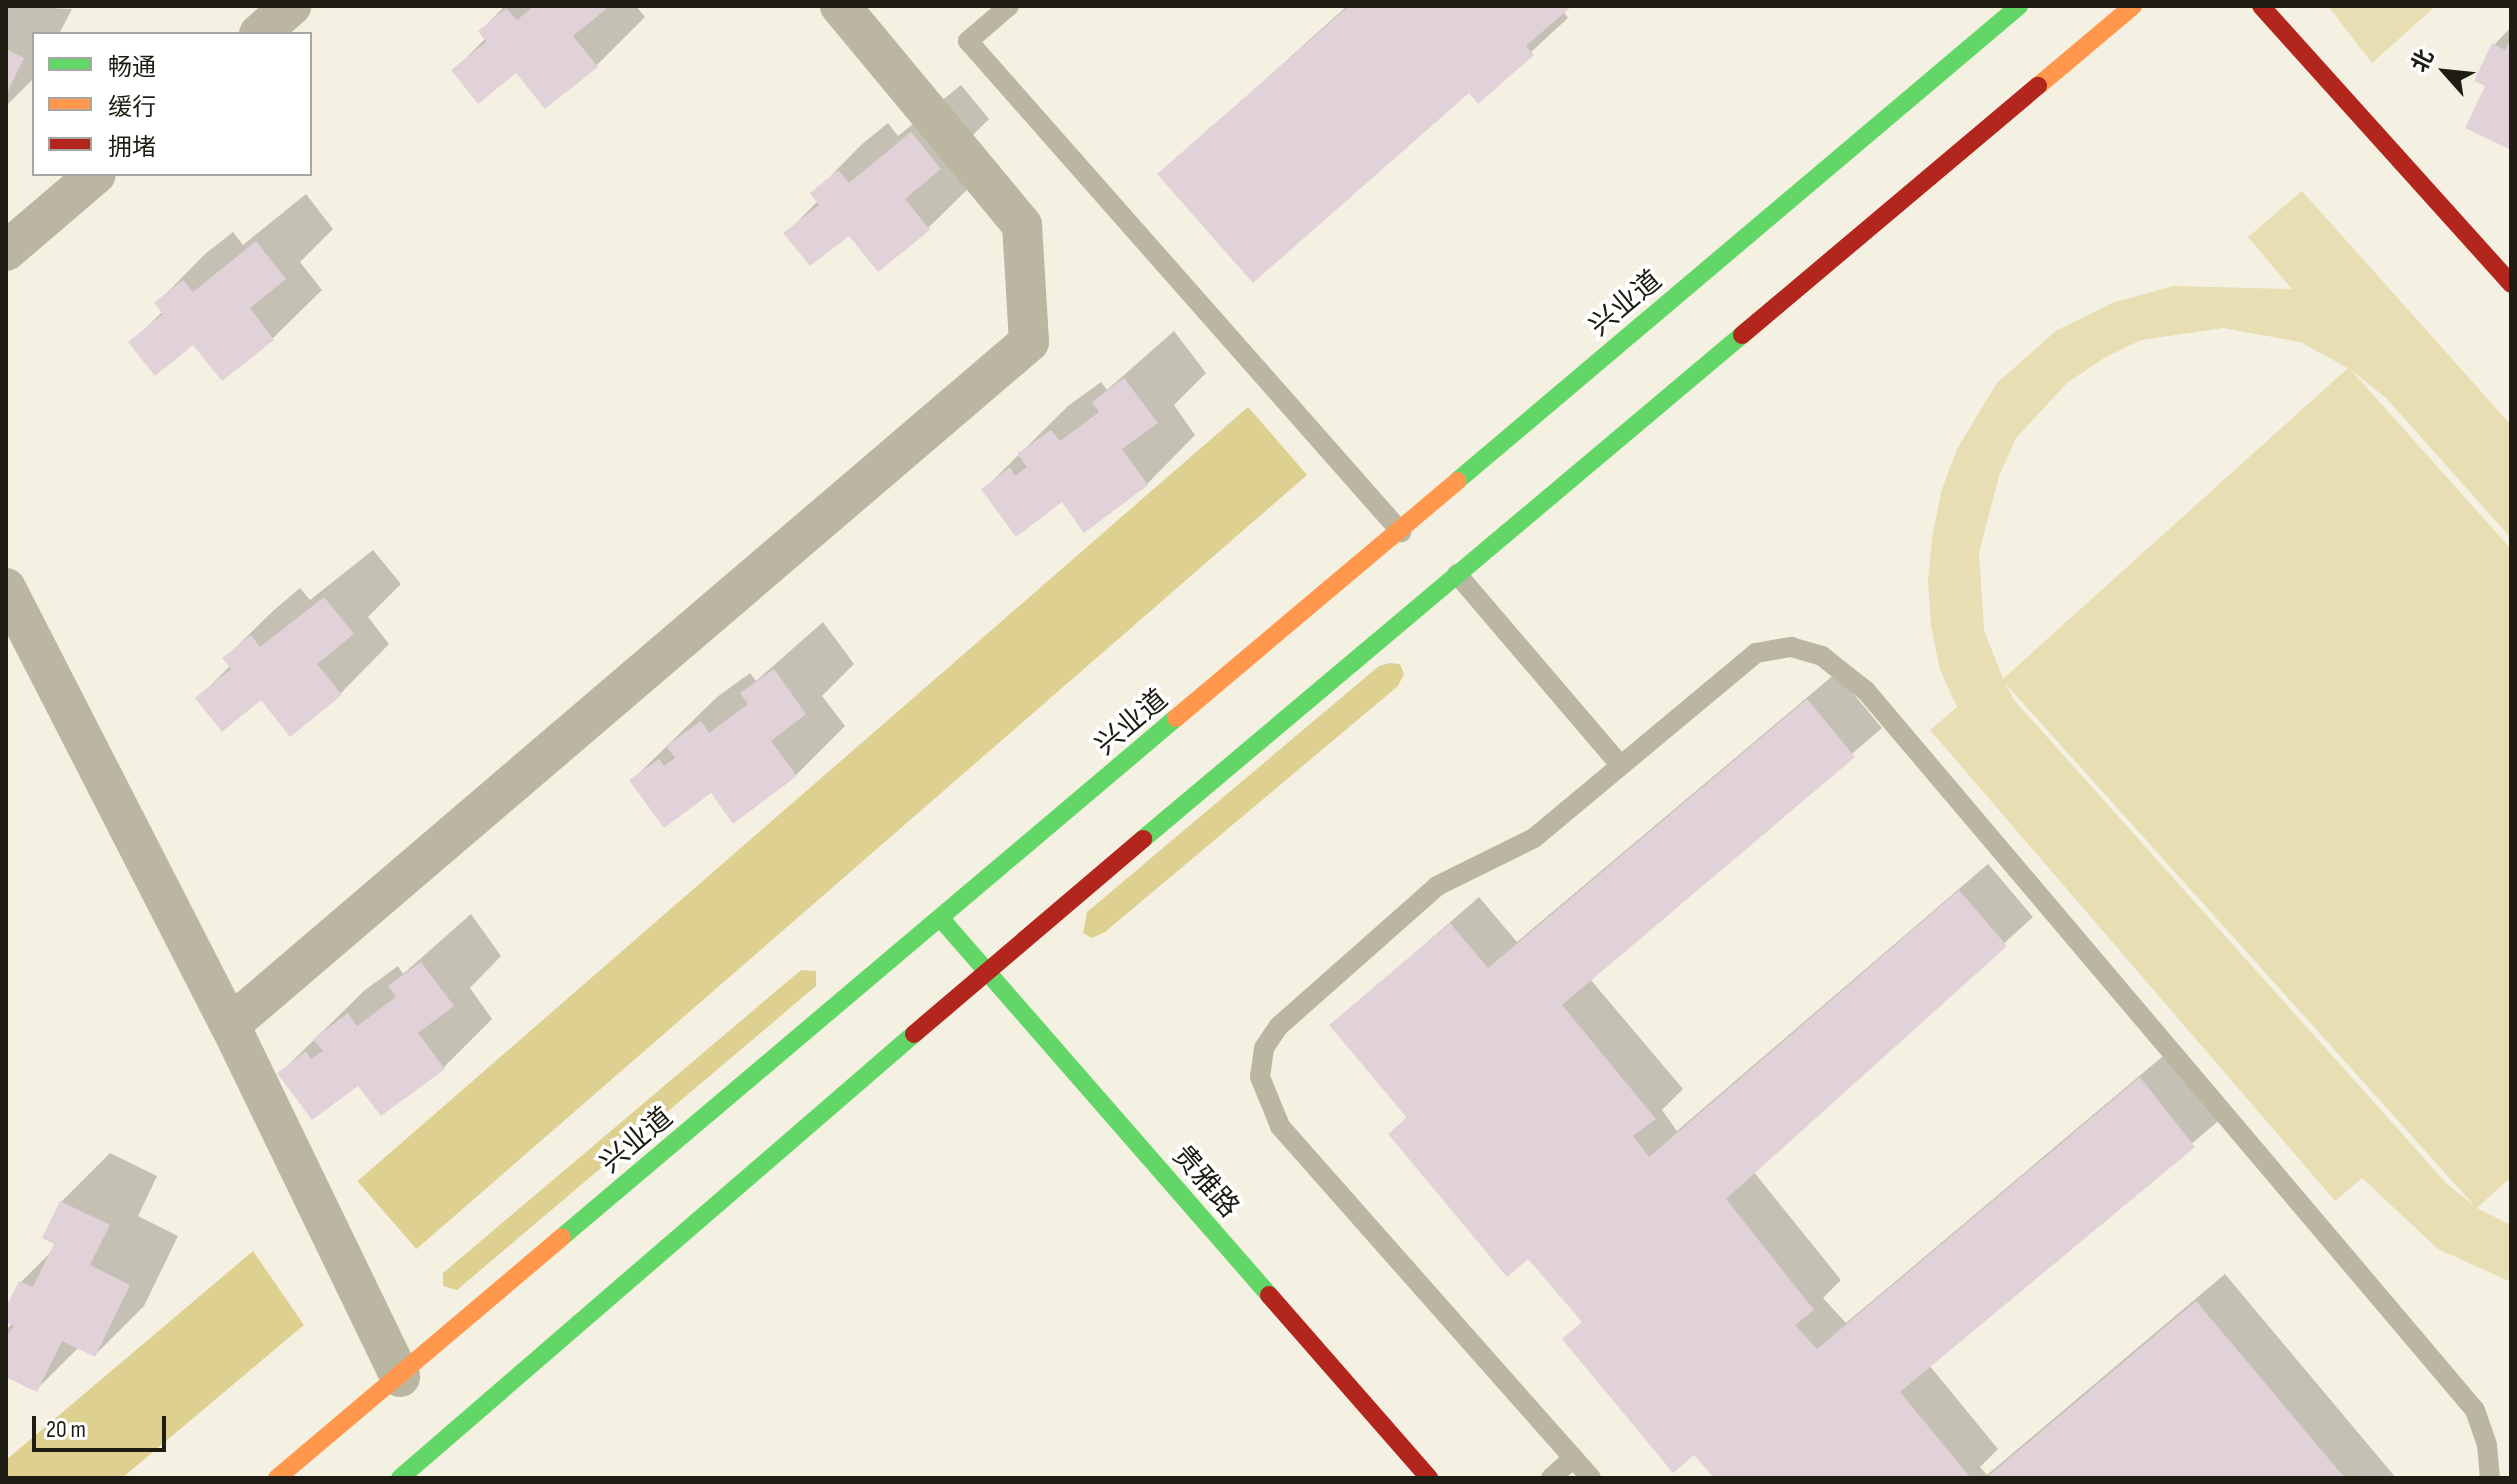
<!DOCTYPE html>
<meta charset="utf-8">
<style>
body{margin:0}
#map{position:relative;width:2517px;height:1484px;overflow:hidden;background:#f5f1e2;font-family:"Sofia Sans Condensed","Noto Sans SC",sans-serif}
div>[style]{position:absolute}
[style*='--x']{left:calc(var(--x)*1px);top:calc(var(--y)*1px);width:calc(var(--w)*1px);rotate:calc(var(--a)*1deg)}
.green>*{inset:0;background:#e7deb4}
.forest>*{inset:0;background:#ded090;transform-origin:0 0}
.shadow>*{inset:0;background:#0003}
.building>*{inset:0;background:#e1d1d9}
.lane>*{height:20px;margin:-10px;padding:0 10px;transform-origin:10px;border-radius:10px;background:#bab6a1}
.street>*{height:40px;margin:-20px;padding:0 20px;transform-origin:20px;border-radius:20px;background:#bab6a1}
.fast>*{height:18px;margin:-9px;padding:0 9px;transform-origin:9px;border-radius:9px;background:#63d668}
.slow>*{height:18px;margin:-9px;padding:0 9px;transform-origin:9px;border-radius:9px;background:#ff974d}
.jam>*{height:18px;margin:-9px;padding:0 9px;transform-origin:9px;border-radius:9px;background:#b3261e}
span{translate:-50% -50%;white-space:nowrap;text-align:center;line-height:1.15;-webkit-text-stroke:7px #fff;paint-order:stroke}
.street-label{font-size:28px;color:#1f1d13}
.frame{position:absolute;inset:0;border:8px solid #1f1d13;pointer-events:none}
.legend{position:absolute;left:32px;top:32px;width:280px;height:144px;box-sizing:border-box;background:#fff;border:2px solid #a5a5a1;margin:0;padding:10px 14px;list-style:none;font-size:24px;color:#1f1d13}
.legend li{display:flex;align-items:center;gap:16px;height:40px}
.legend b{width:40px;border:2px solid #a5a5a1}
.north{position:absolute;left:2405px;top:32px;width:80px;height:80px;-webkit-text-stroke:6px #fff;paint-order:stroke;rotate:297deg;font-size:22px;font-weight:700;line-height:32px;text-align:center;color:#1f1d13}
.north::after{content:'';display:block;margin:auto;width:28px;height:36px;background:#1f1d13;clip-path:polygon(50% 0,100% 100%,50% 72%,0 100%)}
.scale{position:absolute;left:32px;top:1416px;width:134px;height:36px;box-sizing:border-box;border:4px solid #1f1d13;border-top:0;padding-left:10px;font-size:24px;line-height:28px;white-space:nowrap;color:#1f1d13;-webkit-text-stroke:6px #fff;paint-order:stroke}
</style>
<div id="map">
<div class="green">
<div style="clip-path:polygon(2328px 6px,2436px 6px,2372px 63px)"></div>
<div style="clip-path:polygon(evenodd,2302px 191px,2511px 425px,2511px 538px,2387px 399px,2350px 369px,2511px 549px,2511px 1177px,2477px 1208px,2511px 1225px,2511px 1282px,2438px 1249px,2362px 1178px,2335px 1201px,1930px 730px,1957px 707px,1940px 670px,1931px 626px,1928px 579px,1933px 532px,1942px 489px,1958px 447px,1997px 383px,2057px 330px,2115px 302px,2174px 286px,2292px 289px,2248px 237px,2302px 191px,2223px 328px,2300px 342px,2348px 368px,2003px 679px,1984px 630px,1979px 553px,1999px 476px,2016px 438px,2067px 383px,2104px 358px,2141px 340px,2223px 328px,2302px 191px,2005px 683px,2472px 1203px,2472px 1204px,2448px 1185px,2014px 700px,2005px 683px)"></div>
</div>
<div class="forest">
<div style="left:1248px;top:407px;width:90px;height:1180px;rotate:49deg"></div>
<div style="clip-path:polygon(1390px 663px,1400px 664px,1404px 674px,1398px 686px,1105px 932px,1092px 938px,1083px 933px,1087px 912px,1379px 666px)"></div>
<div style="clip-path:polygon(801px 970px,816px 971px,816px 986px,457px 1290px,443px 1286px,443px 1273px)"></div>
<div style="clip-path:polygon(253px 1251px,304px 1325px,122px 1478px,6px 1478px,6px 1460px)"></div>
</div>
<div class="shadow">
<div style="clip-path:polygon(6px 6px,72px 9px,59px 34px,34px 34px,34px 78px,6px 106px)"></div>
<div style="clip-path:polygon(505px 6px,636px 6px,645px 17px,596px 66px,454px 70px,486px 38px,480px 31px)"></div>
<div style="clip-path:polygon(1347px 6px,1569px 6px,1563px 11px,1568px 18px,1478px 101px,1469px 90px,1160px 174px)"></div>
<div style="clip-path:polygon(2511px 27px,2511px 148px,2488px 85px,2494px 45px)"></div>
<div style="clip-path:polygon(961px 85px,989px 119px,955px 153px,977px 180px,928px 228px,786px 233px,818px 201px,813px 194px,861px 145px,888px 123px,898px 136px)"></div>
<div style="clip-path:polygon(306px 194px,333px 229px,300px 262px,322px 290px,273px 338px,223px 379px,194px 342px,131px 343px,163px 311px,157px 303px,205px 254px,233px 232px,243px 245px)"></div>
<div style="clip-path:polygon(1174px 331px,1206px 373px,1174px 405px,1195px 435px,1147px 484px,1062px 500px,984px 489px,1068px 406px,1101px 382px,1107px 390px)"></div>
<div style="clip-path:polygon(373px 550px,401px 584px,368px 617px,389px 644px,341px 693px,290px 734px,261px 698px,198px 698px,231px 665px,225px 658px,274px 610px,300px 588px,310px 600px)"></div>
<div style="clip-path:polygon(823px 622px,854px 664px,822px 696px,845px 726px,796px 775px,711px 791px,632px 780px,717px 697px,750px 673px,756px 681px)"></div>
<div style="clip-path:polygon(1836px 673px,1882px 728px,1590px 979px,1683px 1089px,1662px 1110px,1677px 1131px,1988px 864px,2033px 917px,1753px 1171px,1841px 1280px,1823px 1298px,1846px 1323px,2169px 1051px,2222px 1118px,1929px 1365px,1998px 1449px,1980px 1467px,1987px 1475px,2225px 1274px,2396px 1478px,1716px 1478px,1694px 1452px,1564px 1339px,1583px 1321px,1529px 1256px,1390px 1134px,1408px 1116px,1332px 1025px,1479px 897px,1517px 942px)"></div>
<div style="clip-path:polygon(471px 914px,501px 956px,470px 988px,492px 1019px,443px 1068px,359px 1083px,280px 1073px,365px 990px,398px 966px,403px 974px)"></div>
<div style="clip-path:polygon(110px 1153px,157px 1176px,138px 1216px,178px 1236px,144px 1306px,95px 1355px,79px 1347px,36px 1390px,6px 1375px,6px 1330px,13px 1323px,6px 1320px,6px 1311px,21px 1282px,53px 1250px,61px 1202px)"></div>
</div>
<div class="building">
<div style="clip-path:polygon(534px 6px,610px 6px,573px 36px,598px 67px,545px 109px,516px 73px,478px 104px,451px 70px,486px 42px,478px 31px,506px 8px,517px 20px)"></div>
<div style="clip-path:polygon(1349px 6px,1572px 6px,1526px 46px,1534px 55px,1478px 104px,1469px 93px,1253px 283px,1157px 174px)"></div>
<div style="clip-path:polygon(2511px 38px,2511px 150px,2465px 128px,2485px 86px,2474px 81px,2492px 43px,2505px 50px)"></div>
<div style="clip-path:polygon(6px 49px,24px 58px,6px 95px)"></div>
<div style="clip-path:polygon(911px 132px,941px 169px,905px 199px,930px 230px,878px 272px,849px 236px,810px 266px,783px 233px,819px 205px,810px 193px,838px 170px,849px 183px)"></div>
<div style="clip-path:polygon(256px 241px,286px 279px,250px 308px,274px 340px,222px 381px,193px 345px,155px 376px,128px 342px,163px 314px,154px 303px,183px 280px,193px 292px)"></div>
<div style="clip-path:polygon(1124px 378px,1158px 423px,1122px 449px,1148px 485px,1084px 533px,1062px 502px,1016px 537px,981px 489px,1010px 467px,1015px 476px,1027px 467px,1017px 454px,1051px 430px,1060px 441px,1099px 412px,1092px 402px)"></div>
<div style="clip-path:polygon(324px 597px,354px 634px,317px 664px,342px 695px,290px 737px,261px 700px,222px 732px,195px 698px,231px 669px,222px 658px,251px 635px,260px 647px)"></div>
<div style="clip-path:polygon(774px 669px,806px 714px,771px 741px,797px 776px,733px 824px,711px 793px,664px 828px,629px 780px,659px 759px,664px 766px,675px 758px,666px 746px,701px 721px,709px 733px,748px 704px,740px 693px)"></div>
<div style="clip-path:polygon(1807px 699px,1855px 757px,1562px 1005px,1656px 1119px,1633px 1136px,1649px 1157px,1959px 890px,2007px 946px,1726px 1199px,1814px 1310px,1795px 1325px,1817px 1349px,2140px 1077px,2195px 1147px,1900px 1392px,1971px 1478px,1714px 1478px,1694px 1455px,1673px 1473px,1562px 1339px,1582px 1322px,1528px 1259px,1507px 1277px,1388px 1134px,1407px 1118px,1329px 1025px,1450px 923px,1488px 968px)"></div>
<div style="clip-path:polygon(421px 962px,454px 1006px,418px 1033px,445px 1069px,381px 1116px,358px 1086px,312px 1120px,277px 1073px,306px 1051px,311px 1059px,323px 1051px,313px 1039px,348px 1013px,357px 1026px,396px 997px,388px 986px)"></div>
<div style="clip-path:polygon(60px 1201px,110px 1225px,90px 1265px,130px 1285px,95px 1357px,62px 1341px,37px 1392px,6px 1377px,6px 1337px,14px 1326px,6px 1322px,6px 1307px,19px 1281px,33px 1287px,54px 1244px,42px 1238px)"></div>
<div style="clip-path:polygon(2196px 1301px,2345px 1478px,1986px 1478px)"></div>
</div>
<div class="lane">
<div style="--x:1009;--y:6;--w:54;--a:139.5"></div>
<div style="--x:968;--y:41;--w:655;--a:48.59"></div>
<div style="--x:1457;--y:574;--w:250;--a:49.5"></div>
<div style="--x:1551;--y:1478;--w:30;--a:-42"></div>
<div style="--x:1591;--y:1478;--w:470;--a:-131.5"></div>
<div style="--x:1280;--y:1126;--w:53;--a:-112.2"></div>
<div style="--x:1260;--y:1077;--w:29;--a:-82"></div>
<div style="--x:1264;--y:1048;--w:27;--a:-56"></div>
<div style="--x:1279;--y:1026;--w:211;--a:-41.5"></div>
<div style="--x:1437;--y:886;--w:108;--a:-26.3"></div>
<div style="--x:1534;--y:838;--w:289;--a:-39.8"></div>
<div style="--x:1756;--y:653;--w:36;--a:-10"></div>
<div style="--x:1791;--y:647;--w:32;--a:16"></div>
<div style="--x:1822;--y:656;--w:56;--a:38.5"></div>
<div style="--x:1866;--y:691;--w:942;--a:49.74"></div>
<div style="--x:2475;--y:1410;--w:37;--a:71"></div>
<div style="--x:2487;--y:1445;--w:33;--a:85"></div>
</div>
<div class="street">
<div style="--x:259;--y:34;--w:43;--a:-41.2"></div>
<div style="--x:6;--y:251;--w:118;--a:-40.5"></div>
<div style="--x:6;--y:588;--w:491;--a:62.9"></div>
<div style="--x:230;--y:1025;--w:391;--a:64.2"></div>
<div style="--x:230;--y:1025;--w:1051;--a:-40.52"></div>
<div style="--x:1029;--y:342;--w:117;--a:-93.4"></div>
<div style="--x:1022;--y:225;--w:285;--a:-129.7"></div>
</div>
<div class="fast">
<div style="--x:1457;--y:481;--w:736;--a:-40.2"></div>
<div style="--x:1143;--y:839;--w:783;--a:-40.08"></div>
<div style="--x:942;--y:920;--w:498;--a:48.9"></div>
<div style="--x:562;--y:1237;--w:804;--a:-40.21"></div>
<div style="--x:400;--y:1478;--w:679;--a:-40.82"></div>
</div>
<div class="slow">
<div style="--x:2038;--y:86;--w:124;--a:-40.1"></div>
<div style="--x:1176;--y:718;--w:368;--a:-40.1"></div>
<div style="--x:277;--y:1478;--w:373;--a:-40.2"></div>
</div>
<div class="jam">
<div style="--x:2261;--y:6;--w:374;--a:48"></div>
<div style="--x:1742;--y:335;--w:387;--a:-40.1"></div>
<div style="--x:914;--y:1034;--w:301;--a:-40.4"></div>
<div style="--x:1269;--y:1295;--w:243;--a:48.8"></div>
</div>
<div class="street-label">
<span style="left:1626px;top:304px;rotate:-40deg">兴业道</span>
<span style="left:1132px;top:723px;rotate:-40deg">兴业道</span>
<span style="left:637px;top:1141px;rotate:-40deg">兴业道</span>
<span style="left:1205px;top:1182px;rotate:49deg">贵雅路</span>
</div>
<div class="frame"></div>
<ul class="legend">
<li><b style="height:10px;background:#63d668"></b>畅通</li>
<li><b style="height:10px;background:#ff974d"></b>缓行</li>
<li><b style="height:10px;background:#b3261e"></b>拥堵</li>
</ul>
<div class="north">北</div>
<div class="scale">20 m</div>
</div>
